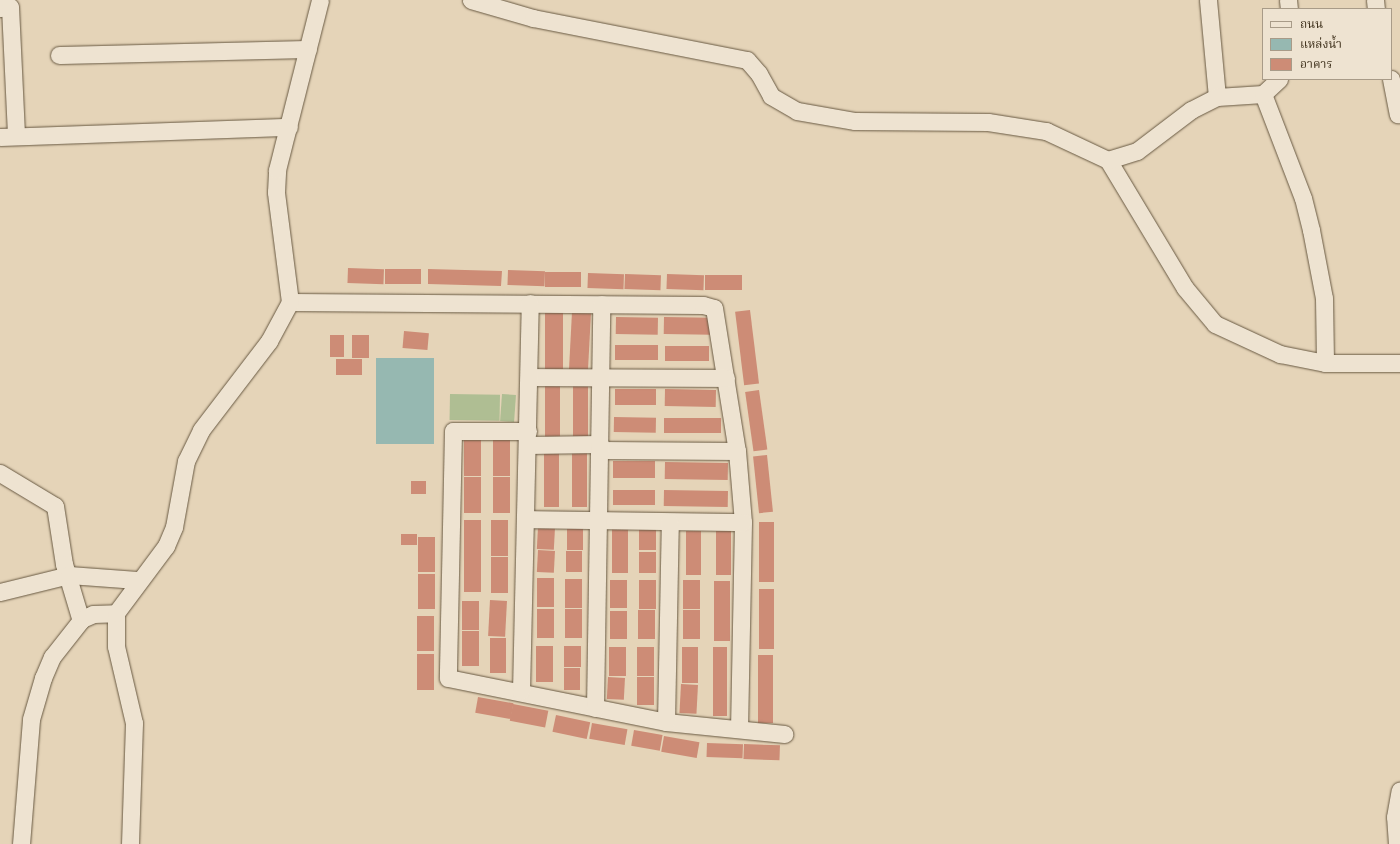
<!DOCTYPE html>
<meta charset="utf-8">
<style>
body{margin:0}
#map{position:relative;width:1400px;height:844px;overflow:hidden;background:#e5d4b8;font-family:"IM FELL French Canon","Noto Serif Thai",serif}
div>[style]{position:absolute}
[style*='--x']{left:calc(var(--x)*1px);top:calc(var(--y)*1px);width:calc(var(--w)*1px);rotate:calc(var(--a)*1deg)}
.green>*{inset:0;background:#afbe93;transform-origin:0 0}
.water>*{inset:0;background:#96b8b1;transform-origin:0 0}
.building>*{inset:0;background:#cd8c76;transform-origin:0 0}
.roads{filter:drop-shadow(0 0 1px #685942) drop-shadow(0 0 1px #685942)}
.minor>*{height:17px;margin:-8.5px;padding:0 8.5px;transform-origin:8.5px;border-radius:8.5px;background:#eee3d1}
span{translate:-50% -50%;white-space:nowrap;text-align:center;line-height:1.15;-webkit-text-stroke:3px #eee3d1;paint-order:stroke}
.legend{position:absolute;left:1262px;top:8px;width:130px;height:72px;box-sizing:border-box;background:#eee3d1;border:1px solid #a89b88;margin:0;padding:5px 7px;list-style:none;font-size:12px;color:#3e301b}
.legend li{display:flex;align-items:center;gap:8px;height:20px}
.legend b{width:20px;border:1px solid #a89b88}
</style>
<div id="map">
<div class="green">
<div style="left:450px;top:394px;width:50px;height:26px;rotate:1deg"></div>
<div style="left:502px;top:394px;width:14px;height:27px;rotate:4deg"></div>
</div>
<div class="water">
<div style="left:376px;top:358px;width:58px;height:86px"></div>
</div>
<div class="building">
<div style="left:348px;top:268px;width:36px;height:15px;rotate:2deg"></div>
<div style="left:385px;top:269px;width:36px;height:15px"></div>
<div style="clip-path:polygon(428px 269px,465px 270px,465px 278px,465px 270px,502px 271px,501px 286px,428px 284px)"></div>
<div style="left:508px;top:270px;width:37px;height:15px;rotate:2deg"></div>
<div style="left:545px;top:272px;width:36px;height:15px"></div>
<div style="left:588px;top:273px;width:36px;height:15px;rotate:2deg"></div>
<div style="left:625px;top:274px;width:36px;height:15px;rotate:2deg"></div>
<div style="left:667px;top:274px;width:37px;height:15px;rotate:2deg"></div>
<div style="left:705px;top:275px;width:37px;height:15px"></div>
<div style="left:750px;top:310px;width:74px;height:15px;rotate:83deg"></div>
<div style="left:545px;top:311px;width:18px;height:60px"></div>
<div style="left:572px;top:312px;width:19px;height:59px;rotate:3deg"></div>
<div style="left:616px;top:317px;width:42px;height:17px;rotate:1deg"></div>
<div style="left:664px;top:317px;width:47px;height:17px;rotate:1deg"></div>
<div style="left:404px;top:331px;width:25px;height:17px;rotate:5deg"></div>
<div style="left:330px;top:335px;width:14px;height:22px"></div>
<div style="left:352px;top:335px;width:17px;height:23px"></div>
<div style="left:615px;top:345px;width:43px;height:15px"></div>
<div style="left:709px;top:346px;width:15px;height:44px;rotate:90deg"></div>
<div style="left:336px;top:359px;width:26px;height:16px"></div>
<div style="left:545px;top:381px;width:15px;height:58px"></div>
<div style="left:573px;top:381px;width:15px;height:58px"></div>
<div style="left:615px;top:389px;width:41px;height:16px"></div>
<div style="left:665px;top:389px;width:51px;height:17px;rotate:1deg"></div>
<div style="left:759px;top:390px;width:60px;height:14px;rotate:82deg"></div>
<div style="left:614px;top:417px;width:42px;height:15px;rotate:1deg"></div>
<div style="left:664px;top:418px;width:57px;height:15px"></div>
<div style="left:464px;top:440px;width:17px;height:36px"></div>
<div style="left:493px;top:440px;width:17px;height:36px"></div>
<div style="left:544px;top:451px;width:15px;height:56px"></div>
<div style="left:572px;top:451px;width:15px;height:56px"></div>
<div style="left:767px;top:455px;width:57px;height:14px;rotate:84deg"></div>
<div style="left:613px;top:461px;width:42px;height:17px"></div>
<div style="left:665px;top:462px;width:63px;height:17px;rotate:1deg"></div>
<div style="left:464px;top:477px;width:17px;height:36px"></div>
<div style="left:493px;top:477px;width:17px;height:36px"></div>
<div style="left:411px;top:481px;width:15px;height:13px"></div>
<div style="left:613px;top:490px;width:42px;height:15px"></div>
<div style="left:664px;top:490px;width:64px;height:16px;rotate:1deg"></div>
<div style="left:464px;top:520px;width:17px;height:72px"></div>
<div style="left:491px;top:520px;width:17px;height:36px"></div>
<div style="left:759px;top:522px;width:15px;height:60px"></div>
<div style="left:538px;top:527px;width:17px;height:22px;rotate:3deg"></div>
<div style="left:567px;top:528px;width:16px;height:22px"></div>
<div style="left:612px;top:529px;width:16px;height:44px"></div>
<div style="left:639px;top:529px;width:17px;height:21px"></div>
<div style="left:686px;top:531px;width:15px;height:44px"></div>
<div style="left:716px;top:531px;width:15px;height:44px"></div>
<div style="left:401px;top:534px;width:16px;height:11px"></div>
<div style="left:418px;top:537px;width:17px;height:35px"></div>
<div style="left:538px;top:550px;width:17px;height:22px;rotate:3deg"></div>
<div style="left:566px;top:551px;width:16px;height:21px"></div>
<div style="left:639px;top:552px;width:17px;height:21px"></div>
<div style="left:491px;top:557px;width:17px;height:36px"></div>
<div style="left:418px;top:574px;width:17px;height:35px"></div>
<div style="left:537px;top:578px;width:17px;height:29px"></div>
<div style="left:565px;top:579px;width:17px;height:29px"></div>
<div style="left:610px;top:580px;width:17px;height:28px"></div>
<div style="left:639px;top:580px;width:17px;height:29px"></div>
<div style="left:683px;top:580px;width:17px;height:29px"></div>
<div style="left:714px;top:581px;width:16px;height:60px"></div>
<div style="left:759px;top:589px;width:15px;height:60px"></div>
<div style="left:490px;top:600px;width:17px;height:36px;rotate:3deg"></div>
<div style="left:462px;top:601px;width:17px;height:29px"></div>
<div style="left:537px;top:609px;width:17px;height:29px"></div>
<div style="left:565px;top:609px;width:17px;height:29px"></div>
<div style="left:638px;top:610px;width:17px;height:29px"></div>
<div style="left:683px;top:610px;width:17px;height:29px"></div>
<div style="left:610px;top:611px;width:17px;height:28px"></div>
<div style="left:417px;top:616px;width:17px;height:35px"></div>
<div style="left:462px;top:631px;width:17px;height:35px"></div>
<div style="left:490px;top:638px;width:16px;height:35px"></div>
<div style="left:536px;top:646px;width:17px;height:36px"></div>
<div style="left:564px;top:646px;width:17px;height:21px"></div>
<div style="left:609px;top:647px;width:17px;height:29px"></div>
<div style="left:637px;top:647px;width:17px;height:29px"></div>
<div style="left:682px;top:647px;width:16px;height:36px"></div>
<div style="left:727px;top:647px;width:69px;height:14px;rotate:90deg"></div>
<div style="left:417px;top:654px;width:17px;height:36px"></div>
<div style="left:758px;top:655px;width:15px;height:68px"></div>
<div style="left:564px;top:668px;width:16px;height:22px"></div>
<div style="left:608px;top:677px;width:17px;height:22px;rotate:3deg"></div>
<div style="left:637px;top:677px;width:17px;height:28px"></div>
<div style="left:681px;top:684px;width:17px;height:29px;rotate:3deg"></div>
<div style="left:478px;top:697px;width:36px;height:16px;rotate:10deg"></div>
<div style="left:513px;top:704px;width:36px;height:17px;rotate:11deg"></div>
<div style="left:556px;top:715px;width:35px;height:17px;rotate:12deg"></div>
<div style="left:592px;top:723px;width:36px;height:16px;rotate:10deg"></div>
<div style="left:634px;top:730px;width:29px;height:16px;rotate:10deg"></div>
<div style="left:664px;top:736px;width:36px;height:16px;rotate:10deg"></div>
<div style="left:707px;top:743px;width:36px;height:14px;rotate:2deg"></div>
<div style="left:744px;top:744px;width:36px;height:15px;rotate:2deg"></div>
</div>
<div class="roads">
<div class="minor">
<div style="--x:471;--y:0;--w:65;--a:16.2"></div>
<div style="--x:533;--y:18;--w:218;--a:11.1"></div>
<div style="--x:747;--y:60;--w:18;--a:49"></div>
<div style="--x:759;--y:74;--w:25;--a:61"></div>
<div style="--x:771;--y:96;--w:30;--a:30"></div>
<div style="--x:797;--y:111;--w:59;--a:9.8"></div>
<div style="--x:855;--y:121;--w:133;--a:0.4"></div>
<div style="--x:988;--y:122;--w:59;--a:8.8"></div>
<div style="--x:1046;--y:131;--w:68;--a:25.1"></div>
<div style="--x:1108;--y:160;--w:149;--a:59"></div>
<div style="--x:1185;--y:288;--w:47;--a:50.2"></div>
<div style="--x:1215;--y:324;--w:72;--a:24.8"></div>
<div style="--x:1280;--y:354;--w:46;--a:11.3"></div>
<div style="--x:1325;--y:363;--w:75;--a:0"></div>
<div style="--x:1208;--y:0;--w:97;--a:84.7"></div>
<div style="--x:1288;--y:0;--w:9;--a:84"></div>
<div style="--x:1375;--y:0;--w:9;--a:84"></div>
<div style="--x:0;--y:8;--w:10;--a:-6"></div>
<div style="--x:10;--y:7;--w:129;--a:87.3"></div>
<div style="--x:59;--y:55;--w:249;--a:-1.4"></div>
<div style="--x:1391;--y:79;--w:36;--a:79"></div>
<div style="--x:1263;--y:94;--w:111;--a:69"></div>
<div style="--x:1303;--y:198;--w:33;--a:76"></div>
<div style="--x:1311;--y:230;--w:69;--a:79.2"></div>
<div style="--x:1324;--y:298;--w:65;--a:89.1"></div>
<div style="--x:0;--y:137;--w:289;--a:-2"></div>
<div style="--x:1108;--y:160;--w:30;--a:-17"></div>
<div style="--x:1137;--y:151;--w:68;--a:-37.2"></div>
<div style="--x:1191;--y:110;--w:29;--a:-27"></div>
<div style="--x:1217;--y:97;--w:46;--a:-3.7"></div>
<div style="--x:1263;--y:94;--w:22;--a:-43"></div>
<div style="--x:290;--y:302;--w:413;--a:0.4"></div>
<div style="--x:703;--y:305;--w:11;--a:15"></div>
<div style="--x:714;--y:308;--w:145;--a:80.9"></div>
<div style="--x:737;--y:451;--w:71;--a:85.2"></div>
<div style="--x:743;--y:522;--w:207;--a:91.1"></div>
<div style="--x:529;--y:377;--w:197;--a:0.3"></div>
<div style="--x:528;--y:431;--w:75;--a:180"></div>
<div style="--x:453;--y:431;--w:247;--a:91.2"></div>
<div style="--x:448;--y:678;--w:222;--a:11.4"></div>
<div style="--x:666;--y:722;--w:119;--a:5.8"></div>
<div style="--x:527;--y:445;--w:73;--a:-0.8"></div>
<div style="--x:600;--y:450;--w:137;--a:0.4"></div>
<div style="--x:0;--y:473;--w:64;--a:31"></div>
<div style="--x:55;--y:506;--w:59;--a:81.2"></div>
<div style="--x:64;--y:564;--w:59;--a:73.4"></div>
<div style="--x:526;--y:519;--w:217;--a:0.8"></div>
<div style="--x:0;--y:592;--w:71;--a:-13.8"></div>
<div style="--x:69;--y:575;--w:68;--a:4.2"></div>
<div style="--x:521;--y:691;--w:388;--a:-88.7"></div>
<div style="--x:595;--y:708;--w:404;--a:-89.1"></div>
<div style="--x:666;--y:722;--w:200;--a:-88.9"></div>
<div style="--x:21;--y:844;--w:125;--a:-85.4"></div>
<div style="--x:31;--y:719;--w:43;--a:-73.7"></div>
<div style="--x:43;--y:678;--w:23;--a:-67"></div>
<div style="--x:52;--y:657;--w:48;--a:-51.7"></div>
<div style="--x:82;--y:619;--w:12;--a:-24"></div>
<div style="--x:93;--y:614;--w:23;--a:-2"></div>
<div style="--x:130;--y:844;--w:121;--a:-88.1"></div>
<div style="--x:134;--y:723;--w:79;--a:-103.2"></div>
<div style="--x:116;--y:646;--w:33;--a:-90"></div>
<div style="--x:116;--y:613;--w:84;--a:-53.3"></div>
<div style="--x:166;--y:546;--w:21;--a:-67"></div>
<div style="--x:174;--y:527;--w:67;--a:-79.7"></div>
<div style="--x:186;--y:461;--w:34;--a:-64"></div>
<div style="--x:201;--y:430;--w:112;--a:-52.6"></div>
<div style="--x:269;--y:341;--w:44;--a:-61.7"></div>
<div style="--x:290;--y:302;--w:111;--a:-97.3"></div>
<div style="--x:276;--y:192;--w:22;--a:-87"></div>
<div style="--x:277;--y:170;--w:175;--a:-75.8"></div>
<div style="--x:1397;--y:844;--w:27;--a:-94"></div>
<div style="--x:1395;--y:817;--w:27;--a:-80"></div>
</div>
</div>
<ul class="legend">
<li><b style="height:5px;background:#eee3d1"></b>ถนน</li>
<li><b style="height:11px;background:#96b8b1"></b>แหล่งน้ำ</li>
<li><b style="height:11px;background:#cd8c76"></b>อาคาร</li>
</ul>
</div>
